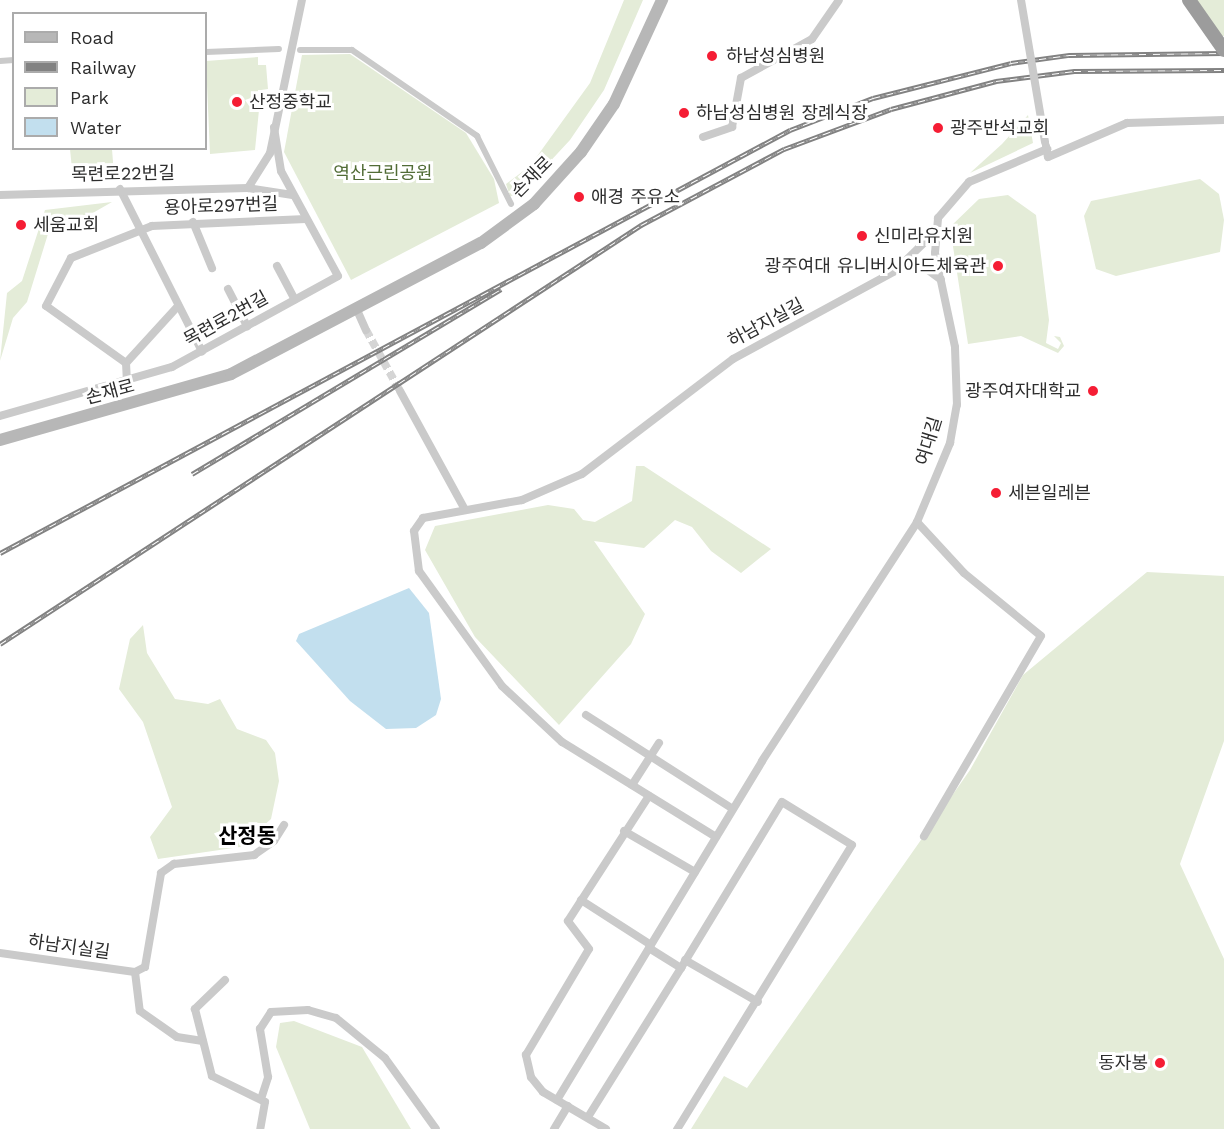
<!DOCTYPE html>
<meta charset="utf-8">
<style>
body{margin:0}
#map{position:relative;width:1224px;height:1129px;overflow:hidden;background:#fff;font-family:"Work Sans","Noto Sans KR",sans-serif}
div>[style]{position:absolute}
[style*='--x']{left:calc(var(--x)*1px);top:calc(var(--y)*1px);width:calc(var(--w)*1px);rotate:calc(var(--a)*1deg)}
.green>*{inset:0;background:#e4ecd8}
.water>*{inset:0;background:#c2dfee}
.minor-tunnel>*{height:8px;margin-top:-4px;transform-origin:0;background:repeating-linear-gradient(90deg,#d5d5d5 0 8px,transparent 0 12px)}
.pedestrian>*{height:6px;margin:-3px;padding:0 3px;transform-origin:3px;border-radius:3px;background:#cacaca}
.minor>*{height:8px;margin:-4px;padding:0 4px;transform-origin:4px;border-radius:4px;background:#cacaca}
.secondary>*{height:12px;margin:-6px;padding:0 6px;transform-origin:6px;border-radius:6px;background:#b7b7b7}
.rail>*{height:4.5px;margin-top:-2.25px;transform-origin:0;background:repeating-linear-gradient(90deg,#fff 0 7px,#828282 0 14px);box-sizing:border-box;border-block:2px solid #828282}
.minor-bridge>*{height:8px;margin:-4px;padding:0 4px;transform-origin:4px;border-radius:4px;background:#cacaca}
.trunk-bridge>*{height:14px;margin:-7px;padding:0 7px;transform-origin:7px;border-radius:7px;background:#9c9c9c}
.dots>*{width:16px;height:16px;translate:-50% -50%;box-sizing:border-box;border:3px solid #fff;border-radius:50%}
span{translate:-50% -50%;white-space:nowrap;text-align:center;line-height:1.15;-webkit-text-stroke:6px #fff;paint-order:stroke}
.poi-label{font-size:18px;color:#2d2d2d}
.left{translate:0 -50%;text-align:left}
.right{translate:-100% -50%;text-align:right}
.park-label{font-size:18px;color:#516c36}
.street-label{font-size:18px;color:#2d2d2d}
.quarter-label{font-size:21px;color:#000;font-weight:700}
.legend{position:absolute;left:12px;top:12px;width:195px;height:138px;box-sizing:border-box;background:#fff;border:2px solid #ababab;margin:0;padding:8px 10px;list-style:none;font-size:18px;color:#2d2d2d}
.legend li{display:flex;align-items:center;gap:12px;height:30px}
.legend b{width:30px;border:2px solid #ababab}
</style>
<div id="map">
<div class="green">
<div style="clip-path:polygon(624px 0,643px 0,604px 90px,570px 140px,519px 195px,510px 196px,506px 184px,530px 166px,590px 83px)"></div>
<div style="clip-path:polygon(1190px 0,1224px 0,1224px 36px,1216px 36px)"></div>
<div style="clip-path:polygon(350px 54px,466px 133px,494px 179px,499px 203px,351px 280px,284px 152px,302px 55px)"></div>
<div style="clip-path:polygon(258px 57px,258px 65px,266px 65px,268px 89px,261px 90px,255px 150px,210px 154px,206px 61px)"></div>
<div style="clip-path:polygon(1028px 115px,1033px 143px,970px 173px,1002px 144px)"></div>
<div style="clip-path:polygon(70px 149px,112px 149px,114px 175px,73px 179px)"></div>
<div style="clip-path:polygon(1200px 179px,1219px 194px,1224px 220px,1220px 252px,1116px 276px,1096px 269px,1084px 216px,1091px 201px)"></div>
<div style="clip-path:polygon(1008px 195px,1036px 215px,1049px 320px,1046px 343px,1058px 349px,1061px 343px,1054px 336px,1060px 337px,1064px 346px,1058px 353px,1021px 336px,968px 344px,950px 227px,979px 199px)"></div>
<div style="clip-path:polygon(112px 202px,91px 214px,52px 221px,27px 302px,13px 318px,0 361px,7px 293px,22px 281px,45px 210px)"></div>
<div style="clip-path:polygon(636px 466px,644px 466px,771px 549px,741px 573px,711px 551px,692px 527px,675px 520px,644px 548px,594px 541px,645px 614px,631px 644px,559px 725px,475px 637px,425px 550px,435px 526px,548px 505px,574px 509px,583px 520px,595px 522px,632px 501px)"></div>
<div style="clip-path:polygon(1147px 572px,1224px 576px,1224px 741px,1180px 864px,1224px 959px,1224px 1129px,691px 1129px,724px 1076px,747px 1088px,970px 770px,1023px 675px)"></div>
<div style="clip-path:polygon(143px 625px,147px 653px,175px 699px,208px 704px,220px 699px,237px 729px,266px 740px,275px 753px,279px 781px,271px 819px,240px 847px,158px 859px,150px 837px,172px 807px,143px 722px,119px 689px,130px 639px)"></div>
<div style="clip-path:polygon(294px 1021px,362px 1047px,411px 1129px,310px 1129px,276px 1047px,280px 1023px)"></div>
</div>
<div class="water">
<div style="clip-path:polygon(409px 588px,429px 613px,441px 699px,436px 715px,416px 728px,386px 729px,350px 701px,296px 641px,299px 634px)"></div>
</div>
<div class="minor-tunnel">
<div style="--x:366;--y:330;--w:70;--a:60.9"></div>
</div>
<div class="pedestrian">
<div style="--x:300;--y:50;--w:52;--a:0"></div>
<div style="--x:352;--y:50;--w:152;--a:34.5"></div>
<div style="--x:477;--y:136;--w:76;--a:63.4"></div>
<div style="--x:206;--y:52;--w:73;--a:-2.4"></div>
<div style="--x:0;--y:61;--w:14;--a:-4"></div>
</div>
<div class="minor">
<div style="--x:703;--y:137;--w:31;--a:-19"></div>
<div style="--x:732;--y:127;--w:50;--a:-79.6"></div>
<div style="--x:741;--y:78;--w:81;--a:-28.8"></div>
<div style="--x:812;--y:39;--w:47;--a:-55.3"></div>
<div style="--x:1046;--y:146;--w:11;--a:80"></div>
<div style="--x:1048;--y:157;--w:86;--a:-23.3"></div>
<div style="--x:1127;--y:123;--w:97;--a:-1.8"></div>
<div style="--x:248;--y:188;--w:41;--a:-57.8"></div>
<div style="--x:270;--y:153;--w:156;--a:-78.2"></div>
<div style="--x:120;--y:189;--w:182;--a:63.2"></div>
<div style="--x:0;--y:195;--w:248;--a:-1.6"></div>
<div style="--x:248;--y:188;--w:45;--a:9"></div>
<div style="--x:193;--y:222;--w:50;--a:67.6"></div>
<div style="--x:903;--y:265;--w:21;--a:5"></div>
<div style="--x:924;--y:267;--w:21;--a:37"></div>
<div style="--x:277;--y:266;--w:38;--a:62"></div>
<div style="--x:228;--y:289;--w:42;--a:62.8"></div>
<div style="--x:357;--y:310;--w:22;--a:66"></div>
<div style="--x:126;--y:363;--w:98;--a:-144.5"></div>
<div style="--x:46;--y:306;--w:54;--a:-62.5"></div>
<div style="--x:71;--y:258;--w:87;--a:-21.6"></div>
<div style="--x:152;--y:226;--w:154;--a:-2.6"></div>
<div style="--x:126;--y:363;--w:77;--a:-47.6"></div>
<div style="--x:126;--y:363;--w:19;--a:87"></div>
<div style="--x:400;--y:391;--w:133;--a:61.3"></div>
<div style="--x:0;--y:416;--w:179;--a:-15.9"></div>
<div style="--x:172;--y:367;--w:189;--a:-28.7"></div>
<div style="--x:338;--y:276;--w:119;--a:-118.5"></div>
<div style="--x:281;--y:171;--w:44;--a:-99.2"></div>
<div style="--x:917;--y:522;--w:69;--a:47.3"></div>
<div style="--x:964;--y:573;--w:99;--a:39.3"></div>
<div style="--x:1041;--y:636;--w:232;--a:120.3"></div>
<div style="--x:586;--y:715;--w:174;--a:32.6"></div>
<div style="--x:632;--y:785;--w:50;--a:-57.3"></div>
<div style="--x:624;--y:831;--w:82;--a:30"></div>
<div style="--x:716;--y:837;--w:181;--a:-148.3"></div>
<div style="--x:562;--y:742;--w:82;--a:-137"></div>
<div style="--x:502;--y:686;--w:142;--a:-125.8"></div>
<div style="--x:419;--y:571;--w:40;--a:-97.1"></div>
<div style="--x:414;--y:531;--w:16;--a:-55"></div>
<div style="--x:423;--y:518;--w:101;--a:-10.3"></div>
<div style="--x:522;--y:500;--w:65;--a:-23.4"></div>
<div style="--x:582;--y:474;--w:190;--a:-37.3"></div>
<div style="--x:733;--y:359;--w:184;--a:-28.5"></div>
<div style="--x:895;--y:271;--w:54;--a:-44.3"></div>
<div style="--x:581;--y:900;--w:83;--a:32.7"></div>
<div style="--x:649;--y:948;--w:38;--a:32"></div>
<div style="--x:681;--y:968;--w:194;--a:-58.7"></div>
<div style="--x:782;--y:802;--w:82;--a:31.6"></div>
<div style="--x:852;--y:845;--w:334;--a:121.6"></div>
<div style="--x:0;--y:953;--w:136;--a:8"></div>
<div style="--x:135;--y:972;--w:11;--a:-27"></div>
<div style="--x:145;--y:967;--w:95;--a:-80.3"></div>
<div style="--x:161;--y:873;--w:16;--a:-35"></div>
<div style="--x:174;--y:864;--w:81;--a:-6.4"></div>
<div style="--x:254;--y:855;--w:24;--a:-35"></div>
<div style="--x:274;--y:841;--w:19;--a:-58"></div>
<div style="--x:685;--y:960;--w:84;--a:29.9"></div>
<div style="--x:135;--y:972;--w:39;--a:83"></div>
<div style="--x:140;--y:1011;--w:45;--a:35.1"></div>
<div style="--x:177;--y:1037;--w:26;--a:9"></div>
<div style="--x:225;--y:980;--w:42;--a:136"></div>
<div style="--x:195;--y:1009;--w:69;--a:75.8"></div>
<div style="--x:212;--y:1076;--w:59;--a:26.1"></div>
<div style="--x:265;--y:1102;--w:27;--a:100"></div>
<div style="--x:261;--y:1099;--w:23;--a:-72"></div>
<div style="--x:268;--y:1077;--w:49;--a:-99.5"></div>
<div style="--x:260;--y:1029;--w:20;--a:-57"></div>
<div style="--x:271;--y:1012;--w:37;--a:-3"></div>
<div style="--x:308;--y:1010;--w:29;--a:16"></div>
<div style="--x:336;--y:1018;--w:63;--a:39.2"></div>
<div style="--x:385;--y:1058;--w:87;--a:54.3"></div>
<div style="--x:557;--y:1100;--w:396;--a:-58.8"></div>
<div style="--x:762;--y:761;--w:285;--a:-57"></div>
<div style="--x:917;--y:522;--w:86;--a:-67.3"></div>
<div style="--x:950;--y:443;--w:39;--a:-80"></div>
<div style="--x:957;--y:405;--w:58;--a:-92"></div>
<div style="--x:955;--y:347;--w:96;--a:-102"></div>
<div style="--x:935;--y:253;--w:35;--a:-85"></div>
<div style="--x:938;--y:218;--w:48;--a:-49.3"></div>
<div style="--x:969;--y:182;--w:85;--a:-22.9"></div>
<div style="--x:588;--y:1117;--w:176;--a:-58"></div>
<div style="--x:554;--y:1129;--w:27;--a:-59"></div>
<div style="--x:606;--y:1129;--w:73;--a:-149.6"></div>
<div style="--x:543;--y:1092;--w:19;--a:-129"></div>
<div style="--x:531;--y:1077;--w:23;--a:-103"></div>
<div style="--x:526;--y:1055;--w:123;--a:-59.3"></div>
<div style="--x:589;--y:949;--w:35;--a:-127"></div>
<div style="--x:568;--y:921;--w:149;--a:-57.1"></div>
</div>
<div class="secondary">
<div style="--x:0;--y:440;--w:240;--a:-15.9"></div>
<div style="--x:231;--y:374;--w:282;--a:-27.7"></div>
<div style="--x:481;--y:243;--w:66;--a:-36.3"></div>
<div style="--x:534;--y:204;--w:70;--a:-47.9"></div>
<div style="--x:581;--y:152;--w:58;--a:-55.5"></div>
<div style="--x:614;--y:104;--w:115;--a:-65.2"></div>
</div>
<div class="rail">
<div style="--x:192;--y:474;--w:360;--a:-30.9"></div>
<div style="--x:0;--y:553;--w:896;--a:-28.17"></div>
<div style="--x:790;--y:130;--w:89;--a:-21.1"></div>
<div style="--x:873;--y:98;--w:142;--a:-14.2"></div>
<div style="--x:1011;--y:63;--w:59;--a:-7.9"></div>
<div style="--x:1069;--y:55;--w:155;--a:-0.7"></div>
<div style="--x:0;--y:644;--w:766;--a:-33.17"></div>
<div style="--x:641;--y:225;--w:162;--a:-28"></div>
<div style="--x:784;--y:149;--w:114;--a:-20.5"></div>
<div style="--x:891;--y:109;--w:109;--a:-14.9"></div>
<div style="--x:996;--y:81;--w:79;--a:-7.3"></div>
<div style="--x:1074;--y:71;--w:150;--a:-0.4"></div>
</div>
<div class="minor-bridge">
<div style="--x:1021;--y:0;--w:144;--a:80.4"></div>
</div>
<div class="trunk-bridge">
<div style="--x:1189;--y:0;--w:61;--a:55"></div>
</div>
<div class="dots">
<div style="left:712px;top:56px;background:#f51d34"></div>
<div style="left:237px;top:102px;background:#f51d34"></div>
<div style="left:684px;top:113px;background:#f51d34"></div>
<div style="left:938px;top:128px;background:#f51d34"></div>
<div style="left:579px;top:197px;background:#f51d34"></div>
<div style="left:21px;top:225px;background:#f51d34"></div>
<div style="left:862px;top:236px;background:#f51d34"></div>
<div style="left:998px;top:266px;background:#f51d34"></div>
<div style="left:1093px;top:391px;background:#f51d34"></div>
<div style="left:996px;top:493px;background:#f51d34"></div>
<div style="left:1160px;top:1063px;background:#f51d34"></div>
</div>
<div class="poi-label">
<span class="left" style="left:726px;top:56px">하남성심병원</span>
<span class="left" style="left:249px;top:102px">산정중학교</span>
<span class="left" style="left:696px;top:113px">하남성심병원 장례식장</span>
<span class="left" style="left:950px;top:128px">광주반석교회</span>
<span class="left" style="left:591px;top:197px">애경 주유소</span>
<span class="left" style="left:33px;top:225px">세움교회</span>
<span class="left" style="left:874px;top:236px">신미라유치원</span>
<span class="right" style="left:986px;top:266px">광주여대 유니버시아드체육관</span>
<span class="right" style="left:1081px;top:391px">광주여자대학교</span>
<span class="left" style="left:1008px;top:493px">세븐일레븐</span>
<span class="right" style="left:1148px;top:1063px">동자봉</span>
</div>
<div class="park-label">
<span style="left:383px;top:173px">역산근린공원</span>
</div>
<div class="street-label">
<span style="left:123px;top:174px;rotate:-1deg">목련로22번길</span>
<span style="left:532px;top:177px;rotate:-45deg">손재로</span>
<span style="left:221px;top:206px;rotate:-2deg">용아로297번길</span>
<span style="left:226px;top:319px;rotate:-29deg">목련로2번길</span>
<span style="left:766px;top:323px;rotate:-28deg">하남지실길</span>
<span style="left:110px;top:392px;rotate:-15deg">손재로</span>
<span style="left:929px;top:441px;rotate:-73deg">여대길</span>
<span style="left:69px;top:947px;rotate:8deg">하남지실길</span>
</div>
<div class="quarter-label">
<span style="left:247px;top:836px">산정동</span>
</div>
<ul class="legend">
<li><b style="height:8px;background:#b7b7b7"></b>Road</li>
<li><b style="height:8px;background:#828282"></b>Railway</li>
<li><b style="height:16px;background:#e4ecd8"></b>Park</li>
<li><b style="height:16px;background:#c2dfee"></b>Water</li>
</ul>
</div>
